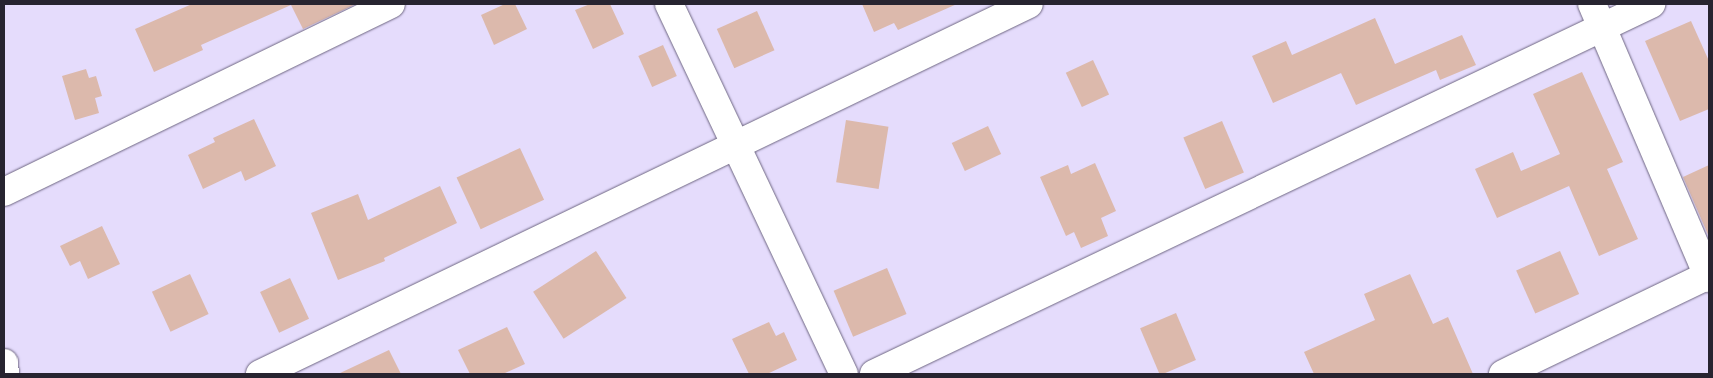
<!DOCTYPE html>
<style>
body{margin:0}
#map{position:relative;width:1713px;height:378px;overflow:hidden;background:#e5dcfc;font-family:Bitter,serif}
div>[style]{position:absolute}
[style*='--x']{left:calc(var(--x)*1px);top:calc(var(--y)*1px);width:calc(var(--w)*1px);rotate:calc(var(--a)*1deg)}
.building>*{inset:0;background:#dcb9ac;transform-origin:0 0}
.roads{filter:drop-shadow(0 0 1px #6e6682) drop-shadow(0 0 1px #6e6682)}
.minor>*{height:28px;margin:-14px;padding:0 14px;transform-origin:14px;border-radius:14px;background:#fff}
span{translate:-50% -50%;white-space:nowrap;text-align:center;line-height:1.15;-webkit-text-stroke:5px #f0ebff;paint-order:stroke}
.frame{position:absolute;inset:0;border:5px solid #272430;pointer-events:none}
</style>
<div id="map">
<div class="building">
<div style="clip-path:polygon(192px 4px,356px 4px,303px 29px,291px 5px,201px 45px,203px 50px,154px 72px,135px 29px)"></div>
<div style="clip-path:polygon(505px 4px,515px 4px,527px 29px,494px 45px,481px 15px)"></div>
<div style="clip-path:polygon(590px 4px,610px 4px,624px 34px,593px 49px,575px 10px)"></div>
<div style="clip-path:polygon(862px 4px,957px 4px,898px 30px,894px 23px,874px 32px)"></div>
<div style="left:757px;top:11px;width:43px;height:44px;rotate:66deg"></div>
<div style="clip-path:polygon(1375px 18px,1395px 64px,1462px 35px,1476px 65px,1440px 80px,1436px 70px,1356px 105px,1341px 73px,1273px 103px,1252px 56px,1286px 41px,1292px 55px)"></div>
<div style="clip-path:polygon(1691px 21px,1709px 61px,1709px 109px,1680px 121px,1645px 41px)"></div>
<div style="left:663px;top:45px;width:34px;height:27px;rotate:66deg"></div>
<div style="left:1093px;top:60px;width:38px;height:30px;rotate:65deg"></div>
<div style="clip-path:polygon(86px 69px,89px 78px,96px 76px,102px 96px,95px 98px,99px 113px,75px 120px,62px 76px)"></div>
<div style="clip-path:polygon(1582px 72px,1623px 162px,1607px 169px,1638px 239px,1599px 256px,1569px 186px,1497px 218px,1475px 169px,1513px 152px,1521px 171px,1560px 154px,1533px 94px)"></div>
<div style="clip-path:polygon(254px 119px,276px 166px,245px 181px,241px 171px,203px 189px,188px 155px,215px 142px,213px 138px)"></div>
<div style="left:846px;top:120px;width:43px;height:63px;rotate:9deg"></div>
<div style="left:1222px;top:121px;width:56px;height:42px;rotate:67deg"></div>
<div style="left:988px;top:126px;width:31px;height:40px;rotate:65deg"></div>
<div style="left:520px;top:148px;width:57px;height:70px;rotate:65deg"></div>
<div style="clip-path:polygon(1095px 163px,1116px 211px,1101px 218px,1108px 236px,1081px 248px,1074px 232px,1066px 236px,1040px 177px,1068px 165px,1071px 174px)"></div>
<div style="clip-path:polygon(1709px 165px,1709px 237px,1683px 177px)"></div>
<div style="clip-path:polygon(440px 186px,457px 223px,384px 258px,385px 261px,338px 280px,311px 213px,358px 194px,368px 220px)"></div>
<div style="clip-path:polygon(102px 226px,120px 264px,88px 279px,80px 261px,70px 266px,60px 246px)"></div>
<div style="left:596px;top:251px;width:56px;height:75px;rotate:57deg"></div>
<div style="left:1560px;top:251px;width:47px;height:48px;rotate:66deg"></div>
<div style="left:887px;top:268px;width:50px;height:58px;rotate:67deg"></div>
<div style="left:190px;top:274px;width:44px;height:42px;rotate:65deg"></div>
<div style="clip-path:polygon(1410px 274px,1433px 324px,1448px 317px,1473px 374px,1314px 374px,1304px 352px,1375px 320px,1364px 294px)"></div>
<div style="left:290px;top:278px;width:45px;height:33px;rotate:65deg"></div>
<div style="left:1176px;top:313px;width:51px;height:39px;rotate:67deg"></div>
<div style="clip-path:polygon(769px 322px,776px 336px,784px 332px,797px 360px,767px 374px,749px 374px,732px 339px)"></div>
<div style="clip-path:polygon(507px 327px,525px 364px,503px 374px,470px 374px,458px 350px)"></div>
<div style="clip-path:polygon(389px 350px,401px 374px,338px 374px)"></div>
</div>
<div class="roads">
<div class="minor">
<div style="--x:669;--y:4;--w:409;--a:64.7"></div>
<div style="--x:1592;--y:4;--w:298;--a:66.9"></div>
<div style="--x:4;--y:192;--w:430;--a:-25.9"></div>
<div style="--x:4;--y:363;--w:11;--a:85"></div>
<div style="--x:260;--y:374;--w:853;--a:-25.69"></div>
<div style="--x:874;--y:374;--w:861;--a:-25.46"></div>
<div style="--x:1503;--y:374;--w:229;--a:-25.7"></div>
</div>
</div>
<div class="frame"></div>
</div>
